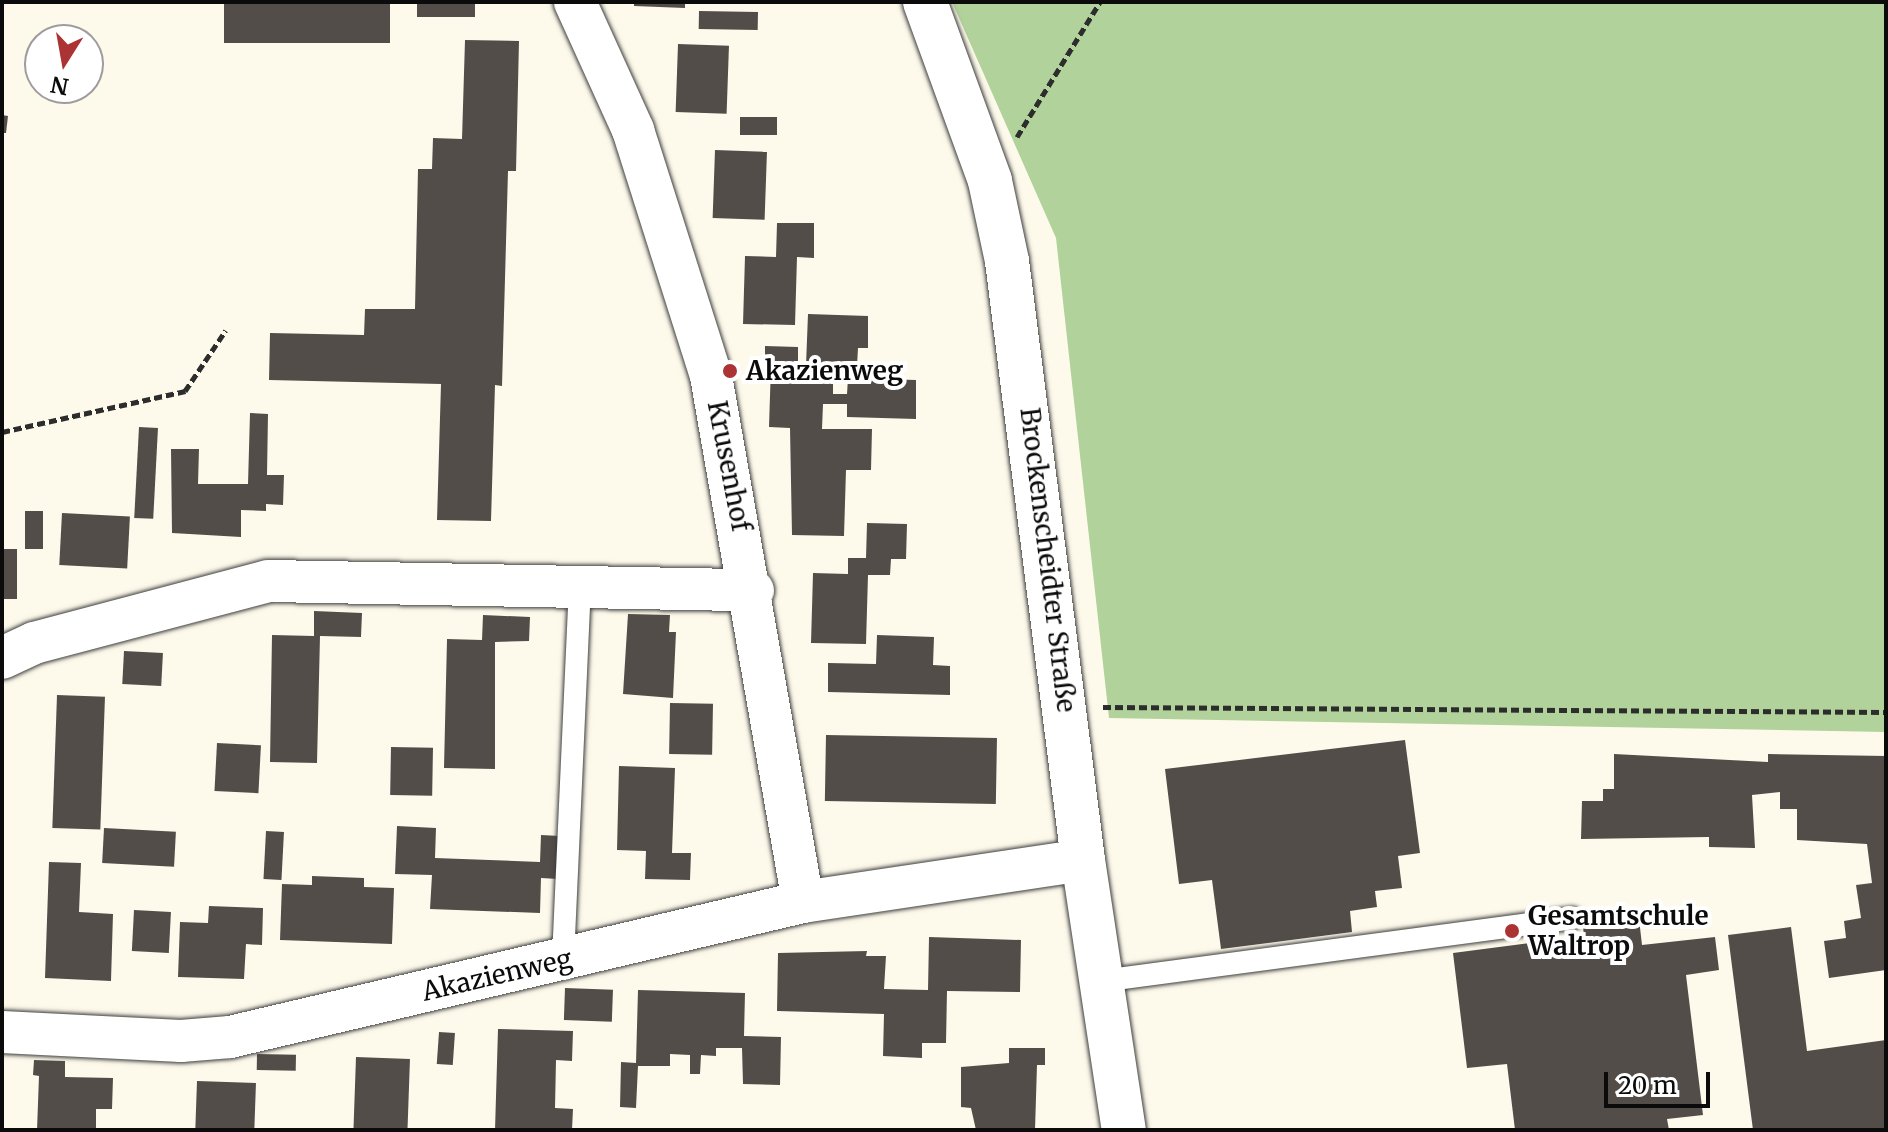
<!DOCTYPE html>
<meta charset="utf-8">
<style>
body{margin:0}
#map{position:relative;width:1888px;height:1132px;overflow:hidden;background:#fdfaeb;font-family:Merriweather,serif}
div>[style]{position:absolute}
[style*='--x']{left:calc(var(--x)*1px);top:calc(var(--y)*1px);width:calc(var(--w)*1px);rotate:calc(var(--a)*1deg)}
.forest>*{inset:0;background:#b1d29a}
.building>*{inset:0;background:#534d49;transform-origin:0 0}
.path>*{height:5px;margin-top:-2.5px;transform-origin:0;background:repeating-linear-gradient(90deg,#2d2d2d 0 8px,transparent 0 12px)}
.roads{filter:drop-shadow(0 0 2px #3e3e3e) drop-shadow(0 0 2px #3e3e3e)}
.service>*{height:22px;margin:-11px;padding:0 11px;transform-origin:11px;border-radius:11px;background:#fff}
.minor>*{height:42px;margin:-21px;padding:0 21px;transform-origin:21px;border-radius:21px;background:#fff}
.tertiary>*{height:44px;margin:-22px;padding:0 22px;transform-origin:22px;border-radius:22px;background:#fff}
.dots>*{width:22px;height:22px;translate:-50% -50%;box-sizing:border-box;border:4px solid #fff;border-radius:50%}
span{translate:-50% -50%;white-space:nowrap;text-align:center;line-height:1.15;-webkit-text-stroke:8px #fff;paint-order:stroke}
.poi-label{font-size:26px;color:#0b0b0b;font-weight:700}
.left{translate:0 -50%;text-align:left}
.street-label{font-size:26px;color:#0b0b0b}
.frame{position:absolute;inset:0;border:4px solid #0b0b0b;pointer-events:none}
.north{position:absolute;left:24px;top:24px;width:80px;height:80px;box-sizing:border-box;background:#fff;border:2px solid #9d9d9d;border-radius:50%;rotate:191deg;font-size:22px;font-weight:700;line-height:32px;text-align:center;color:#0b0b0b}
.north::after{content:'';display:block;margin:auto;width:28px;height:36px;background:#ac3333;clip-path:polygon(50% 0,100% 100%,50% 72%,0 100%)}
.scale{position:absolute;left:1604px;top:1072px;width:106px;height:36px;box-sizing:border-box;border:4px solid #0b0b0b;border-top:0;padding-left:10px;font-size:24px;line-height:28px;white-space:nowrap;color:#0b0b0b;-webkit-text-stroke:6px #fff;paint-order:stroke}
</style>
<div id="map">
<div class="forest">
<div style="clip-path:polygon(952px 2px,1886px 2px,1886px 732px,1109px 718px,1056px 238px)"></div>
</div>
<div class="building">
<div style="left:224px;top:2px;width:166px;height:41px"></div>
<div style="left:417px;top:2px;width:58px;height:15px"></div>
<div style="clip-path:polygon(634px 2px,685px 2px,685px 8px,634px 6px)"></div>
<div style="left:699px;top:11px;width:59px;height:18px;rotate:1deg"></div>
<div style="clip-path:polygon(465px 40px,519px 41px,516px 171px,508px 171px,502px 386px,495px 385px,491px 521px,437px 520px,441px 384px,269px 380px,270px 333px,364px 335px,365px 309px,415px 309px,418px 169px,432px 169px,433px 138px,462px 139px)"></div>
<div style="left:678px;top:44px;width:51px;height:68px;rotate:2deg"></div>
<div style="clip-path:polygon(2px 115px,8px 116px,6px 133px,2px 133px)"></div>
<div style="left:740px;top:117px;width:37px;height:18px"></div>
<div style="left:715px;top:150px;width:52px;height:68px;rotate:2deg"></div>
<div style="clip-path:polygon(777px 223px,814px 223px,814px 258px,797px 257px,795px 325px,743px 324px,745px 256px,776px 257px)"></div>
<div style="clip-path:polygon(808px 314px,868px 316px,868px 348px,858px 348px,857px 366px,833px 366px,833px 394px,847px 394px,848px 378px,916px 380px,916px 419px,847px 417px,847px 404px,823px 404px,822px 429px,872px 429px,871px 470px,846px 470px,844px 536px,792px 535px,790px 428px,769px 427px,771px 364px,765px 364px,765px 346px,798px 347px,798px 365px,806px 365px)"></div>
<div style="clip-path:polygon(250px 413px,268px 414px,267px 475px,284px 475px,283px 505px,266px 504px,266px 511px,241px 510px,241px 537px,172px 533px,171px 449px,199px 449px,198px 484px,248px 484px)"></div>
<div style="left:139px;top:427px;width:19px;height:91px;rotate:3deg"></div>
<div style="left:25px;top:511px;width:18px;height:38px"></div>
<div style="left:62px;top:513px;width:68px;height:52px;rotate:3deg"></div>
<div style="clip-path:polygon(867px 523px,907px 524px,906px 559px,891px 559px,890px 575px,868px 575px,866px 644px,811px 643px,813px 573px,848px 574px,848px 558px,866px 558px)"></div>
<div style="left:2px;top:549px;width:15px;height:50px"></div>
<div style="clip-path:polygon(314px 611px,362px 613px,361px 637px,320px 636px,317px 763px,270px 762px,272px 635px,314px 636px)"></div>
<div style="clip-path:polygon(628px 614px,670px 615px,669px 632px,676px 632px,673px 698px,623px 694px)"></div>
<div style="clip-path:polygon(483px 615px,530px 617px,529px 641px,495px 642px,495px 769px,444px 768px,447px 639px,482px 640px)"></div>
<div style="clip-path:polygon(877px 635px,934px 637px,933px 665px,950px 666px,950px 695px,828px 692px,828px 663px,876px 664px)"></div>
<div style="left:124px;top:651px;width:39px;height:33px;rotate:3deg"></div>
<div style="left:57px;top:695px;width:48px;height:133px;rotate:2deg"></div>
<div style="left:670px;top:703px;width:43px;height:51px;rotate:1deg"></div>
<div style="left:826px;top:735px;width:171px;height:66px;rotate:1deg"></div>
<div style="clip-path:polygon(1405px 740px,1420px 853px,1398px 856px,1402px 888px,1375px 891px,1377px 907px,1350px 911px,1352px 932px,1221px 949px,1212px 880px,1179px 884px,1165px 769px)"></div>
<div style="left:217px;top:743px;width:44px;height:48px;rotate:3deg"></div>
<div style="left:391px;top:747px;width:42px;height:48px;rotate:1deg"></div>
<div style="clip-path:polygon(1614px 754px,1768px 762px,1768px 754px,1886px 756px,1886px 970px,1829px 978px,1824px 941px,1846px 938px,1844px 921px,1861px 918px,1856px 885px,1872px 883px,1867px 844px,1797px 840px,1797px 809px,1780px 809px,1780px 792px,1752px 795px,1755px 848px,1709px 847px,1709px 837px,1581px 839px,1582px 801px,1603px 801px,1603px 789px,1614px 789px)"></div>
<div style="clip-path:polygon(619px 766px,675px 768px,672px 853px,691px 853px,690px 880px,645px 879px,646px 851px,617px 850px)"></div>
<div style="clip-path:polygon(397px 826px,436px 828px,435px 858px,540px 862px,541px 835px,560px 836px,558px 879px,541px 878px,540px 913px,430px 909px,432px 875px,395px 874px)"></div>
<div style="left:104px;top:828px;width:72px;height:35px;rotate:3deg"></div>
<div style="left:266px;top:831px;width:18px;height:48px;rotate:3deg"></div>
<div style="clip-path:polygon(49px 862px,81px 863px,79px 912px,113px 914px,111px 981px,45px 978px)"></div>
<div style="clip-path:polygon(312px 876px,364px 878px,364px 887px,394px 888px,392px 944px,280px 940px,282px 884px,312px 885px)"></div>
<div style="clip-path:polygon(209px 906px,263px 908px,262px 945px,246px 944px,244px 979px,178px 977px,180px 922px,208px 923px)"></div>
<div style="left:134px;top:910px;width:37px;height:41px;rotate:3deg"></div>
<div style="clip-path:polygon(1638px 910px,1642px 945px,1715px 937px,1719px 970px,1686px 975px,1703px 1115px,1667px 1119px,1669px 1130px,1515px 1130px,1507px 1064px,1467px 1068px,1453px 953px,1584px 936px,1582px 917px)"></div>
<div style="clip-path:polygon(1791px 927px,1807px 1051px,1886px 1040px,1886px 1130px,1753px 1130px,1728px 935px)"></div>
<div style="clip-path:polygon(929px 937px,1021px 940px,1020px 992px,947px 991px,946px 1043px,922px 1043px,922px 1058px,883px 1056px,884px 1014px,777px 1011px,778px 953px,867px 951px,866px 956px,886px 956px,884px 989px,928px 990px)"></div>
<div style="left:565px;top:988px;width:48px;height:32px;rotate:2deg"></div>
<div style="clip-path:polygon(638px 990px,745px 993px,744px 1036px,781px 1037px,780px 1085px,743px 1084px,742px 1048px,716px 1048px,716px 1056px,701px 1055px,700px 1074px,690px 1074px,690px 1055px,670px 1054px,670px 1066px,638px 1066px,636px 1108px,620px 1107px,621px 1062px,636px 1063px)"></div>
<div style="clip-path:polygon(498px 1029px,573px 1031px,572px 1061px,556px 1060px,555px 1108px,573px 1109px,572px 1130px,495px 1130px)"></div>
<div style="left:439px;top:1032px;width:16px;height:32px;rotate:4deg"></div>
<div style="clip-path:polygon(1009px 1048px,1045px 1048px,1045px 1065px,1037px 1065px,1035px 1130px,976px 1130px,971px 1108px,961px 1107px,961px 1067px,1009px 1063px)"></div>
<div style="left:257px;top:1054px;width:39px;height:16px;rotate:1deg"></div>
<div style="left:356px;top:1057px;width:54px;height:73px;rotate:2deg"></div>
<div style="clip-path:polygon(34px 1060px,65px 1061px,65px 1077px,113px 1078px,112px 1109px,96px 1109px,96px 1130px,37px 1130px,39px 1076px,33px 1075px)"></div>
<div style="left:197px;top:1081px;width:59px;height:49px;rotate:2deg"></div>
</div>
<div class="path">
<div style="--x:1017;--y:137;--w:158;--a:-58.4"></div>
<div style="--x:2;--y:432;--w:188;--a:-12.6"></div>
<div style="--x:185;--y:391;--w:73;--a:-56.1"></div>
<div style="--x:1103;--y:707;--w:783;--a:0.37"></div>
</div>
<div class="roads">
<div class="service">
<div style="--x:563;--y:959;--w:372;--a:-87.4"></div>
<div style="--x:1102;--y:981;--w:474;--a:-7.6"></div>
</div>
<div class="minor">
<div style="--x:575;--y:2;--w:141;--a:65.6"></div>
<div style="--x:633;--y:130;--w:258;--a:72.4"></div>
<div style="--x:711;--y:376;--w:534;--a:80.08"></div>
<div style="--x:2;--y:658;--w:35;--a:-25"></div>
<div style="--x:34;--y:643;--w:243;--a:-14.8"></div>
<div style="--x:269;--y:581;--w:484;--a:1.1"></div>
<div style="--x:2;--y:1032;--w:179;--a:2.9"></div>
<div style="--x:181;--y:1041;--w:49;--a:-4.7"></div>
<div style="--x:230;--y:1037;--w:589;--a:-13.26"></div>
<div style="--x:803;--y:902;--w:283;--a:-8.5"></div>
</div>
<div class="tertiary">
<div style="--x:925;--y:2;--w:190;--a:70"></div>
<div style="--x:990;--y:181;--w:82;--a:78"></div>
<div style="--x:1007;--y:261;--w:604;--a:82.77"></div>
<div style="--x:1083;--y:860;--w:273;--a:81.4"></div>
</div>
</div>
<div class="dots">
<div style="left:730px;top:371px;background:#ac3333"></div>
<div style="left:1512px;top:931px;background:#ac3333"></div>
</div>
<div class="poi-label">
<span class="left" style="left:746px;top:371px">Akazienweg</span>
<span class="left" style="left:1528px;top:931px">Gesamtschule<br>Waltrop</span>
</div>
<div class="street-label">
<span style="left:729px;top:466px;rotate:79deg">Krusenhof</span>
<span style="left:1048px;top:560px;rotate:83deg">Brockenscheidter Straße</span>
<span style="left:497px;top:975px;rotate:-13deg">Akazienweg</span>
</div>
<div class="frame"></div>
<div class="north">N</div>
<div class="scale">20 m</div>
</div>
